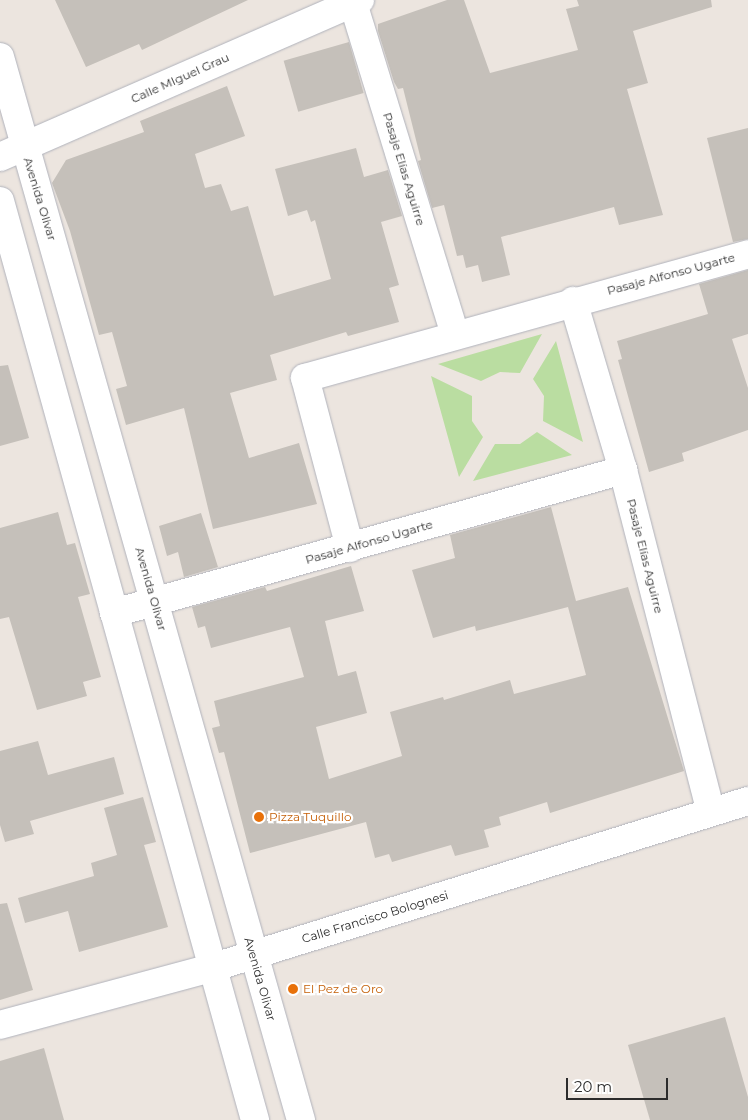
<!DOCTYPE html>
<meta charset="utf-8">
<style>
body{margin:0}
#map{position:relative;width:748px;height:1120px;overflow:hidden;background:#ece5df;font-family:Montserrat,sans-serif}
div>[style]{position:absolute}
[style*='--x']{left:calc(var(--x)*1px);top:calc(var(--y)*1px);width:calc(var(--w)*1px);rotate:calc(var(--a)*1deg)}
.green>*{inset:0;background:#badda1}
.building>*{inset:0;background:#c5c0ba;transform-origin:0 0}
.roads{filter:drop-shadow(0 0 1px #b0b2bb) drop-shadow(0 0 1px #b0b2bb)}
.minor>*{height:28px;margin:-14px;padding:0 14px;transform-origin:14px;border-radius:14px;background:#fff}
.tertiary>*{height:28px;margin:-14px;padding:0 14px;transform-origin:14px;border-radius:14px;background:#fff}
.dots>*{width:14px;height:14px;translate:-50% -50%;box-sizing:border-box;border:2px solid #fff;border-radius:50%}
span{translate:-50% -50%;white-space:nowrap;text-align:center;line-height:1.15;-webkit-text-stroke:4.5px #fff;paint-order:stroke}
.street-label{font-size:12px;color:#2c2c2c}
.food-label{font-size:12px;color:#c56008}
.left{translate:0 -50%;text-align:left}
.scale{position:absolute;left:566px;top:1078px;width:102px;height:22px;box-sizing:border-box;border:2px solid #2c2c2c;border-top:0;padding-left:6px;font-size:15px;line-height:18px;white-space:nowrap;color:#2c2c2c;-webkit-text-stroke:4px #fff;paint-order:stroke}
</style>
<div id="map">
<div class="green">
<div style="clip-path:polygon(542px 334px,520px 373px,500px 372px,481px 381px,438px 364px)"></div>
<div style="clip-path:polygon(556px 341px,583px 442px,543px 421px,544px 396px,533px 379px)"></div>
<div style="clip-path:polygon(431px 376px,472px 396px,472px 421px,483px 437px,459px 477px)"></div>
<div style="clip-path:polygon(537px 432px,572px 455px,473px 481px,495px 444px,520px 444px)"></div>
</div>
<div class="building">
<div style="clip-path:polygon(55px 0,248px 0,142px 50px,139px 44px,86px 67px)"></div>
<div style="clip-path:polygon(447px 0,464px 0,490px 73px,578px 50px,566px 9px,579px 6px,577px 0,711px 0,712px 7px,633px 31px,648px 83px,627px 89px,663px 215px,619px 225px,614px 207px,501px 237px,510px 275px,482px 282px,478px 265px,466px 268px,463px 255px,457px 256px,444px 205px,432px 208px,418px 161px,421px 160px,403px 88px,398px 89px,394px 82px,378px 31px,378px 24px)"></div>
<div style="left:349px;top:42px;width:53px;height:68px;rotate:74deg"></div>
<div style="clip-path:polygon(227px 86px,245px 136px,195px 154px,205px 188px,221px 184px,231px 211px,248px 206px,274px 296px,331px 279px,315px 220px,311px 222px,307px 210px,288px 216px,275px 169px,356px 148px,364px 177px,388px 170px,402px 216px,381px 222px,399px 285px,389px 288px,399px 322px,348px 336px,346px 332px,270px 355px,277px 380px,230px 393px,249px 458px,299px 443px,317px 504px,213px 529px,184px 408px,126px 425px,116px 389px,127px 386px,112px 332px,99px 335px,70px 231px,52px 183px,66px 160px,144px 132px,140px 121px)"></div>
<div style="clip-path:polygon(748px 128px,748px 239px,733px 242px,707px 138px)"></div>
<div style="clip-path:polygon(748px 270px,748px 334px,732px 339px,748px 388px,748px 430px,682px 453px,684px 461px,649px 472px,618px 360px,622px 359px,617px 341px,708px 314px,699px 284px)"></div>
<div style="clip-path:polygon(8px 365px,29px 438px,0 446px,0 366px)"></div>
<div style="clip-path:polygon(551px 507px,576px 601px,628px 587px,684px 771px,550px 813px,547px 802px,499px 817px,501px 825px,484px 830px,489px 847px,455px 856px,451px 845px,392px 862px,389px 854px,375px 858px,366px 822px,250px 853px,224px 752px,219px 753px,212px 728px,220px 726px,214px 701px,304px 677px,290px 627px,211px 648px,205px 626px,198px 628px,192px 607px,265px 587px,267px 591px,351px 566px,364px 611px,325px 621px,338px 676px,356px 671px,367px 713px,316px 727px,329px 779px,402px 756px,390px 712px,443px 697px,444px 700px,510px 680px,514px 694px,586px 675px,568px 607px,476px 631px,475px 626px,433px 638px,412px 570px,455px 558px,450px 535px)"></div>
<div style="clip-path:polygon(58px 512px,67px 545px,75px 543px,90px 594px,78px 597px,101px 677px,83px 682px,87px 696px,37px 710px,9px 617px,0 619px,0 528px)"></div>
<div style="clip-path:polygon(201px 513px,218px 567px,184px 577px,178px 552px,167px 556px,159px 526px)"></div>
<div style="clip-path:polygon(38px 741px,48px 775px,114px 757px,124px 794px,30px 821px,34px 834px,5px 842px,0 825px,0 751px)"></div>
<div style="clip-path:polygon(143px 797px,156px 842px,144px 845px,168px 927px,79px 952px,68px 911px,25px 923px,18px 898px,94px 876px,91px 863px,117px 855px,104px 808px)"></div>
<div style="clip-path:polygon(7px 903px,33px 990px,0 1000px,0 904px)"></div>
<div style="clip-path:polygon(725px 1017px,748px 1097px,748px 1120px,650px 1120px,628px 1045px)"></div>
<div style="clip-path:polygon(44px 1048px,64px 1120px,0 1120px,0 1061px)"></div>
</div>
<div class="roads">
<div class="minor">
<div style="--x:353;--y:3;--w:347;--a:72.9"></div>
<div style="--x:0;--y:157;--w:393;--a:-23.6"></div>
<div style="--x:573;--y:301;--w:176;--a:73.5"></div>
<div style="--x:623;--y:470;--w:353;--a:75.6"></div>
<div style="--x:350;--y:548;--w:176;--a:-104.8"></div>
<div style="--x:305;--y:378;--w:460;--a:-15.6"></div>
<div style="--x:114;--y:613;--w:529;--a:-15.69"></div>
<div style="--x:0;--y:1025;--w:219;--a:-15.1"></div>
<div style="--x:211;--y:968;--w:562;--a:-17.28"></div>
</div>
<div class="tertiary">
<div style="--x:0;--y:57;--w:1105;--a:74.19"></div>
<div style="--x:0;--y:201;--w:954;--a:74.49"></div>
</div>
</div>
<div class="dots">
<div style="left:259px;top:817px;background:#e8710a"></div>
<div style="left:293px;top:989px;background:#e8710a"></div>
</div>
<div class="street-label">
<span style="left:180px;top:78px;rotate:-24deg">Calle MIguel Grau</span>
<span style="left:404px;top:169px;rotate:73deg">Pasaje Elías Aguirre</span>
<span style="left:40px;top:199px;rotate:73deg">Avenida Olivar</span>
<span style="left:671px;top:274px;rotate:-15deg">Pasaje Alfonso Ugarte</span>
<span style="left:369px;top:542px;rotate:-16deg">Pasaje Alfonso Ugarte</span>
<span style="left:645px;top:556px;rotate:76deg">Pasaje Elías Aguirre</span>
<span style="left:151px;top:589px;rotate:74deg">Avenida Olivar</span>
<span style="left:375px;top:917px;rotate:-17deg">Calle Francisco Bolognesi</span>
<span style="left:260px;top:979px;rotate:74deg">Avenida Olivar</span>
</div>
<div class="food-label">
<span class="left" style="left:269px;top:817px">Pizza Tuquillo</span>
<span class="left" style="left:303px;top:989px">El Pez de Oro</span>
</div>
<div class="scale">20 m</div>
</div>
